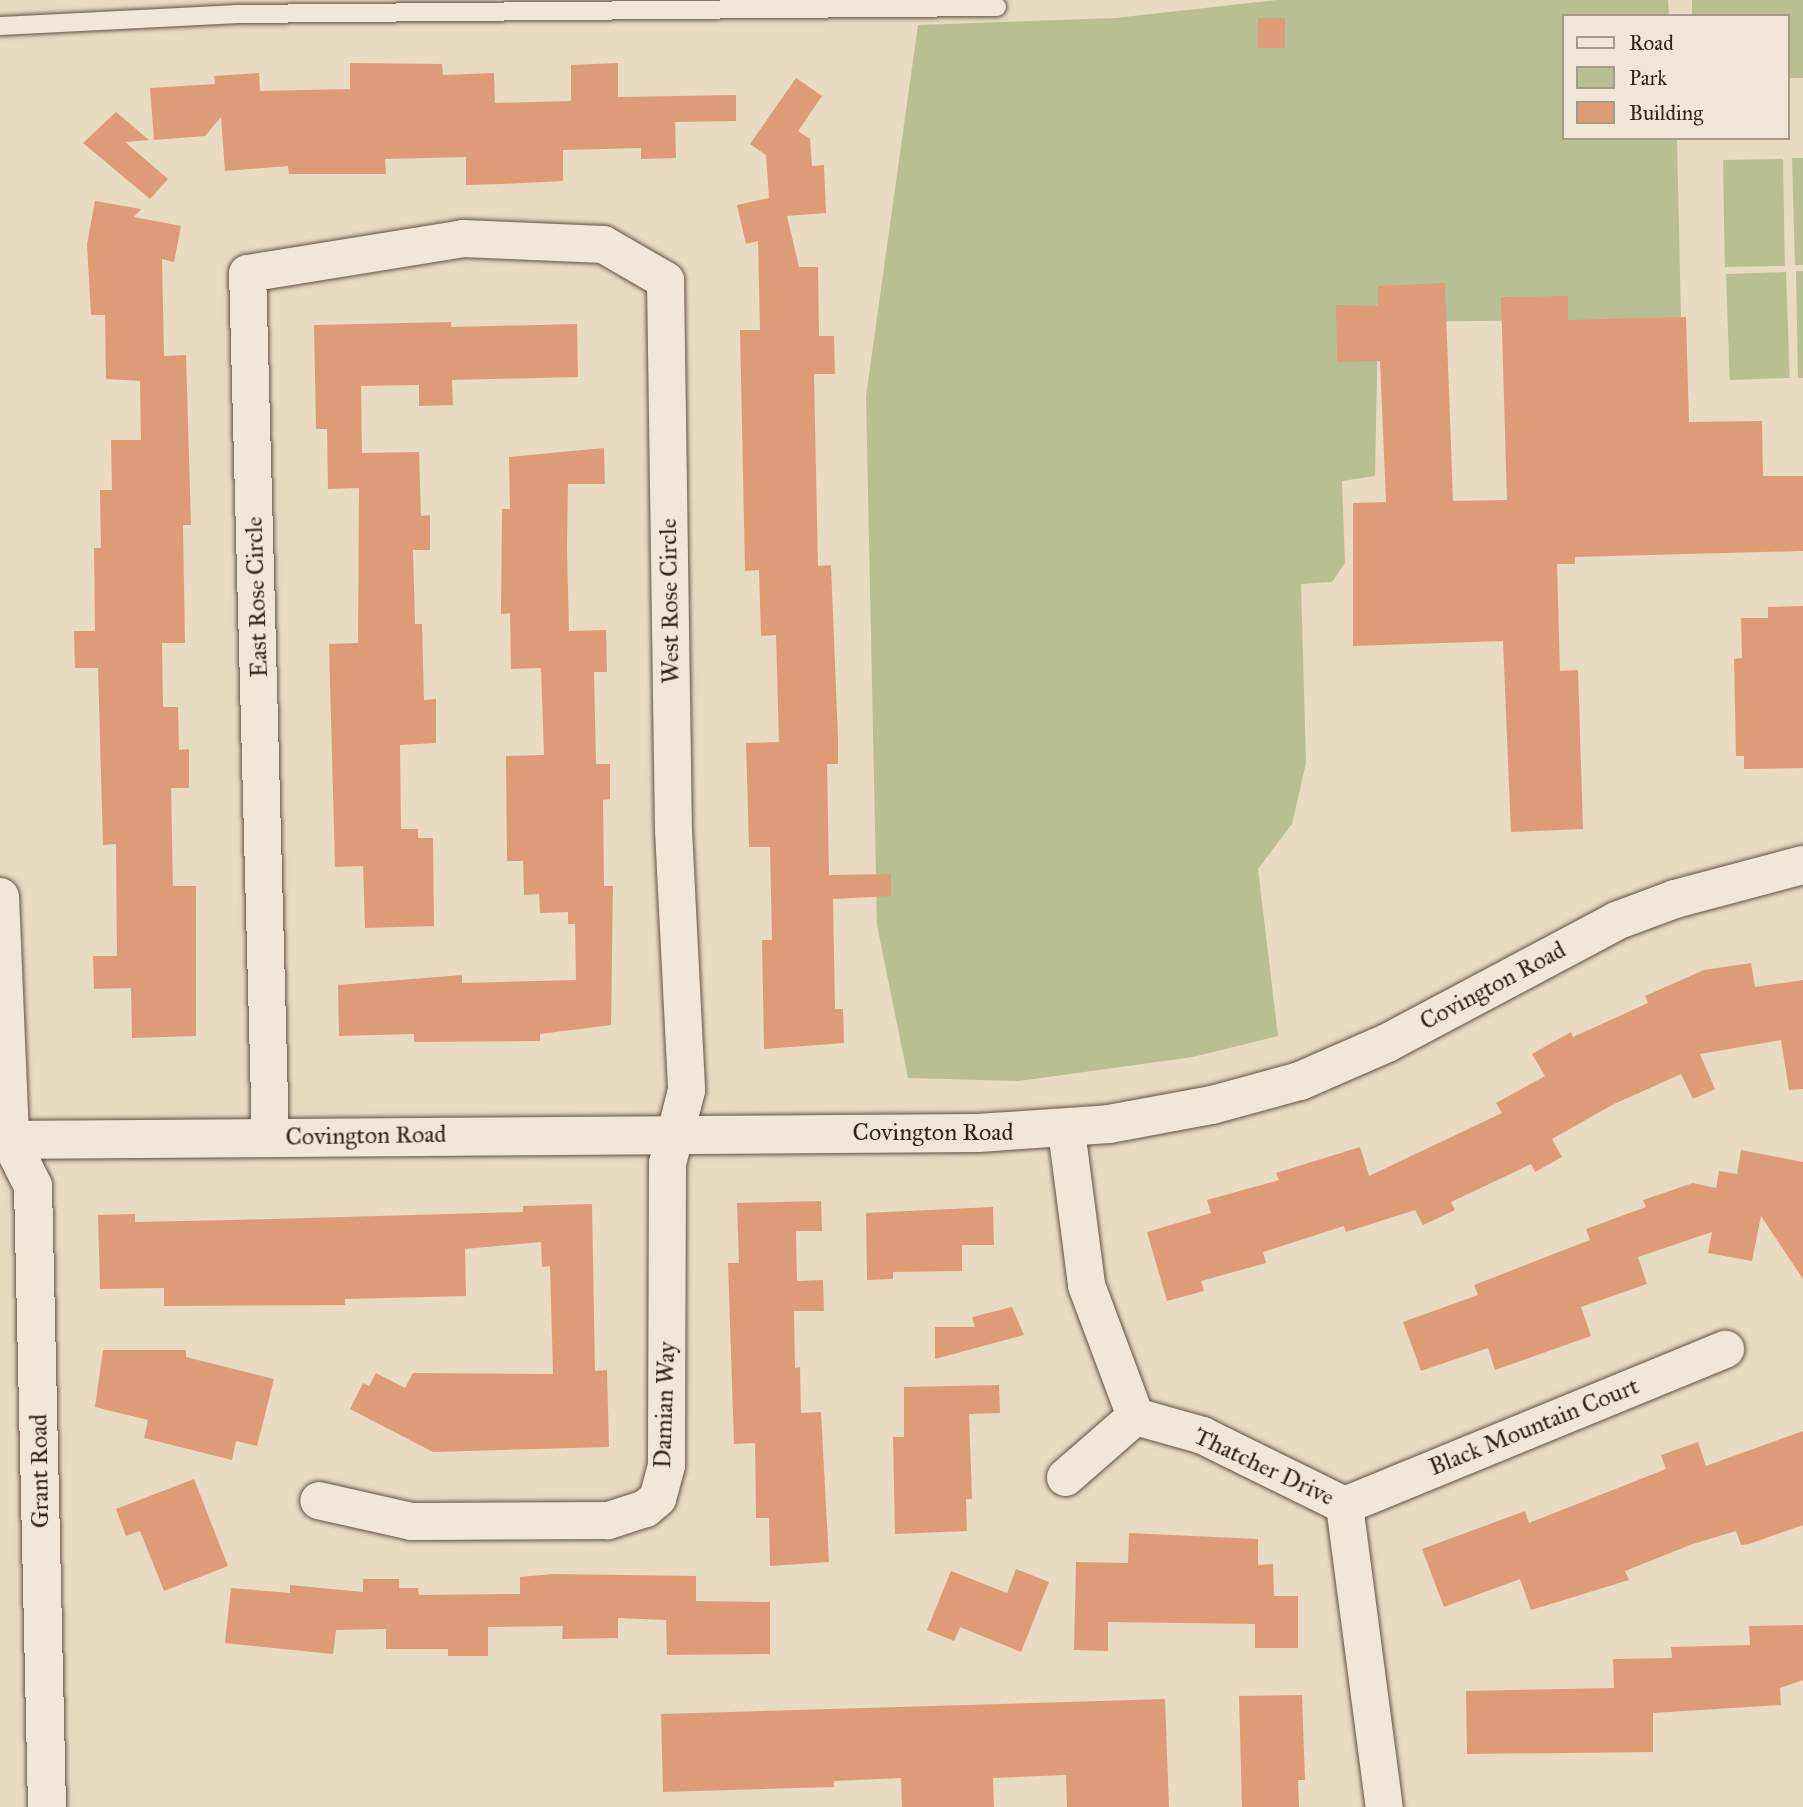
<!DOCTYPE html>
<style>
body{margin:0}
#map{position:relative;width:1803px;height:1807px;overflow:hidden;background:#e9dac2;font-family:"IM FELL Great Primer",serif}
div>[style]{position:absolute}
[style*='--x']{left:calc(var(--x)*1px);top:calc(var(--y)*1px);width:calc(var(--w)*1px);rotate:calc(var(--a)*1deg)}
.green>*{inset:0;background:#b8bf93;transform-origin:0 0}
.building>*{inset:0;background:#dd9c77;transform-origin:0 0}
.roads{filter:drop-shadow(0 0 2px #605242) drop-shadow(0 0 2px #605242)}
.service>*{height:18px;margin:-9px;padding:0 9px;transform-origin:9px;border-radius:9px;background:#f1e7d7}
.minor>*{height:37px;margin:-18.5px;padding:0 18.5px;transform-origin:18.5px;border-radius:18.5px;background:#f1e7d7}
.tertiary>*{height:38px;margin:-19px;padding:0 19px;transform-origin:19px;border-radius:19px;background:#f1e7d7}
.secondary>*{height:38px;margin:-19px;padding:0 19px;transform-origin:19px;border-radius:19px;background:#f1e7d7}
span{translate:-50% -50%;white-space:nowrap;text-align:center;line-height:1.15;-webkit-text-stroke:5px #f1e7d7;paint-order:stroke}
.street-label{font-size:24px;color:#322517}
.legend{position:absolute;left:1562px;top:14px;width:228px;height:126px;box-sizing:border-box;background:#f1e7d7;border:2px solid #a5998a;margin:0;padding:9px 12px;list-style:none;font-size:21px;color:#322517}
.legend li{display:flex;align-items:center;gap:14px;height:35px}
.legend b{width:35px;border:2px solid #a5998a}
</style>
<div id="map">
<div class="green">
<div style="clip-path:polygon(1277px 0,1668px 0,1669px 16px,1563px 16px,1563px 138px,1677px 138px,1681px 319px,1378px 322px,1375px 476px,1342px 481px,1345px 563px,1332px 582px,1301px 584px,1306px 763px,1292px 824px,1258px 869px,1278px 1036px,1193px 1057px,1019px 1081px,908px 1078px,877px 925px,866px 396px,918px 25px,1115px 18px)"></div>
<div style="clip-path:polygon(1692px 0,1803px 0,1803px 78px,1787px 78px,1787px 16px,1692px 16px)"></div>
<div style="clip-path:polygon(1792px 158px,1803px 158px,1803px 265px,1795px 265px)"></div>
<div style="left:1783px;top:159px;width:107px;height:60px;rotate:89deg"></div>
<div style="clip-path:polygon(1796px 271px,1803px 271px,1803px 378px,1798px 378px)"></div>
<div style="left:1786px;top:272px;width:106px;height:60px;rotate:88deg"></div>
</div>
<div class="building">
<div style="left:1258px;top:18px;width:27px;height:30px"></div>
<div style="clip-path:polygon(350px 63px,442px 64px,443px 75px,494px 73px,495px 103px,571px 101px,571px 65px,618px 63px,618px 97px,736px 95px,736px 121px,675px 122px,676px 158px,641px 159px,641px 148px,563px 150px,563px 181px,502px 184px,466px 185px,466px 157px,385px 159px,386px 174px,289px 174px,288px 166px,225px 171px,221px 117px,205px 136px,154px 140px,150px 88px,215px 84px,214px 76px,259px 73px,260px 91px,350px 89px)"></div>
<div style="clip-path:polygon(796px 78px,822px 96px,798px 131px,810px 139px,812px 166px,824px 165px,826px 213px,787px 216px,799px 267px,818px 267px,819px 336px,834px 336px,835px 374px,814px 374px,818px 566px,831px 565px,838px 738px,838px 764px,827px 764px,829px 875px,891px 874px,891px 896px,833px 899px,835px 1009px,843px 1009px,844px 1043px,764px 1049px,762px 940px,772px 940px,770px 847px,749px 847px,746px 743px,779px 742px,776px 635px,761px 636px,759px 570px,745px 571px,740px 330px,760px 330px,758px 241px,746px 244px,737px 205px,769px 198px,766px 155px,750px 144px)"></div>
<div style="clip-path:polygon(116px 112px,149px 140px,125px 142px,168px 179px,150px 199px,83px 143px)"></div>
<div style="clip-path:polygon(95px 201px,141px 209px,134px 217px,181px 226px,174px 262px,162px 259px,164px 356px,186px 355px,191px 525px,183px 525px,185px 643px,162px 643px,163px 707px,178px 707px,179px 750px,189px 749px,189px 788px,171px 788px,173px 886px,196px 886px,196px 1036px,132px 1038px,131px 988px,94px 989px,93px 956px,117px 956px,116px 844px,103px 845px,98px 668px,75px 668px,74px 631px,95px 631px,94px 548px,101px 548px,100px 490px,112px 490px,111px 440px,141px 440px,140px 381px,106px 379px,105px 315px,91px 315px,87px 244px)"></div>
<div style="clip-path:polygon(1445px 283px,1453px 501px,1507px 500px,1501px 297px,1568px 296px,1568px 320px,1686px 317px,1689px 422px,1762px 421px,1763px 476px,1803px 476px,1803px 551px,1575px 557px,1575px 564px,1557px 564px,1560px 671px,1578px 670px,1583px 829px,1511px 832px,1503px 641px,1353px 646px,1353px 503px,1386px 502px,1380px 361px,1337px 362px,1336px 305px,1378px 306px,1378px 286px)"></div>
<div style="clip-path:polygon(451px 322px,451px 327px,577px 324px,578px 377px,452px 380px,453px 405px,419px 406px,419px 385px,361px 386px,362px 453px,419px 452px,421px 516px,430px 515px,430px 550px,413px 550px,415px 624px,422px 624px,424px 700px,436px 699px,436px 743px,400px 745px,401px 829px,418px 829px,418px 838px,433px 838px,434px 926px,365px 928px,363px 866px,335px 867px,329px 644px,358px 643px,359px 488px,328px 489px,327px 429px,316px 429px,314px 325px)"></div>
<div style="clip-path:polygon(604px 448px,605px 484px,568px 484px,567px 548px,569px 631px,606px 630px,607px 672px,594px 672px,596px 764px,610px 764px,610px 799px,603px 800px,604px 886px,613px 886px,611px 1025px,540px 1034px,540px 1041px,414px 1042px,414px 1034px,339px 1036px,338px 985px,462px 975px,462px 983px,576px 980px,575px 924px,568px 924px,568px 912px,540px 913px,539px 894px,524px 895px,523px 861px,507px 861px,506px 756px,544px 755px,541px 668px,511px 669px,510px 613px,501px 614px,502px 509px,510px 509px,509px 457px)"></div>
<div style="clip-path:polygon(1803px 606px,1803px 768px,1744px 769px,1744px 756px,1736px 756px,1734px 659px,1742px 658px,1741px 618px,1768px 618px,1768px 607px)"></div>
<div style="clip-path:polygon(1751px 963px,1755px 987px,1803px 980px,1803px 1089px,1789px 1090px,1781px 1040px,1700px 1054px,1715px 1089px,1693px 1099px,1681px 1074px,1612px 1105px,1552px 1139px,1562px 1157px,1535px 1172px,1531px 1164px,1451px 1202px,1455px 1210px,1423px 1225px,1415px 1210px,1346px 1232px,1344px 1226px,1263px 1252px,1266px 1263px,1201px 1281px,1204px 1291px,1167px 1301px,1147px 1232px,1211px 1213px,1207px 1200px,1279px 1180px,1276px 1173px,1360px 1147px,1369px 1176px,1502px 1113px,1496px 1103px,1545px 1076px,1532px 1054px,1571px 1032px,1573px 1037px,1648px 1003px,1645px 996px,1704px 970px)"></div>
<div style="clip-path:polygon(1741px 1150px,1803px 1162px,1803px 1279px,1761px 1216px,1752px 1261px,1708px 1253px,1712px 1232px,1638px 1257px,1647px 1284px,1581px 1307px,1591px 1336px,1495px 1370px,1488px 1348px,1421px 1371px,1403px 1322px,1478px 1295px,1474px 1285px,1590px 1240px,1586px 1229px,1646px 1207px,1643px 1200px,1693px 1183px,1716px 1188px,1719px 1171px,1737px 1174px)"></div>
<div style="clip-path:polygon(821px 1201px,822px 1231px,796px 1231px,797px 1281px,823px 1280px,824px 1311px,794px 1311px,795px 1368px,800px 1367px,801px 1413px,821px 1412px,829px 1562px,770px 1566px,769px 1518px,756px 1518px,755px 1443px,734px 1444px,728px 1263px,739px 1263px,737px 1203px)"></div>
<div style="clip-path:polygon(592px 1204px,595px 1371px,607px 1370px,609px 1447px,433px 1452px,350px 1409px,363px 1383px,369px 1386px,376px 1373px,405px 1388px,413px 1373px,553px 1374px,550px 1266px,542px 1267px,541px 1242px,465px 1249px,466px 1296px,345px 1299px,345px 1305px,164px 1306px,164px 1288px,100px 1289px,98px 1215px,135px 1214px,135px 1222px,232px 1220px,523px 1212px,523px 1206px)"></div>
<div style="clip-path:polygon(993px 1207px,994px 1245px,962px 1245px,962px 1271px,893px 1272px,893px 1279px,867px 1280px,866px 1213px)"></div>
<div style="clip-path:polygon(1012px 1307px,1024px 1335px,935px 1359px,935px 1327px,975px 1327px,972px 1317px)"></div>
<div style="clip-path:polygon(103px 1350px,186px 1350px,186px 1357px,274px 1379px,257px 1446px,236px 1441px,232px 1460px,144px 1438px,148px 1420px,95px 1407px)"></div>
<div style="clip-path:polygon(999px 1385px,1000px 1413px,969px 1414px,972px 1499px,966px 1499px,967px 1531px,895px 1534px,893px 1437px,904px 1437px,904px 1387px)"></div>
<div style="clip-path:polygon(1803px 1431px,1803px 1525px,1749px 1544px,1741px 1545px,1736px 1531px,1693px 1544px,1625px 1571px,1629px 1580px,1531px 1610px,1520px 1579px,1444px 1607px,1422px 1549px,1525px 1511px,1529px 1523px,1666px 1469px,1661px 1455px,1698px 1442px,1706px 1466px)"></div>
<div style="clip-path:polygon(194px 1479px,228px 1566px,164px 1591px,140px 1531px,126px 1536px,116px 1509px)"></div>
<div style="clip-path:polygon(1129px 1533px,1258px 1539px,1258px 1565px,1273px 1564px,1274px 1596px,1298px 1596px,1298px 1648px,1255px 1648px,1255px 1624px,1108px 1622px,1108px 1651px,1074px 1650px,1076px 1562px,1128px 1563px)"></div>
<div style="clip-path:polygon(1016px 1569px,1049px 1582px,1021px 1652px,960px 1627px,954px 1641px,927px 1630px,951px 1571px,1007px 1593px)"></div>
<div style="clip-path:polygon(553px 1574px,696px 1576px,696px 1601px,770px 1602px,770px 1654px,667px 1655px,666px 1620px,618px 1618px,618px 1638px,562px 1639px,563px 1626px,488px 1627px,488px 1656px,448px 1656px,448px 1649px,386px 1649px,386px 1629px,336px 1630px,333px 1654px,225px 1643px,231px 1588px,290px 1593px,290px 1585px,363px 1592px,363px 1579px,399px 1579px,399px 1588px,418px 1588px,419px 1595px,520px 1594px,520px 1577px)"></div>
<div style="clip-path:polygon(1803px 1625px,1803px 1680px,1780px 1688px,1781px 1705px,1653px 1713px,1653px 1752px,1467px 1754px,1466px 1691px,1614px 1688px,1613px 1659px,1672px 1658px,1671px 1647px,1750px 1645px,1749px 1626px)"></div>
<div style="clip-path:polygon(1302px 1695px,1305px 1780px,1298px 1780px,1299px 1807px,1242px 1807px,1239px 1696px)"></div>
<div style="clip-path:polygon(1165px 1699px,1169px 1807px,1067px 1807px,1066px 1775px,993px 1778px,994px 1807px,902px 1807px,901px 1778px,834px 1781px,834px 1787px,663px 1792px,661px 1714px)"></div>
</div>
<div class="roads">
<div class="service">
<div style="--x:0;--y:26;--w:235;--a:-2.9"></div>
<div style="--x:235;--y:14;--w:762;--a:-0.53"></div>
</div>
<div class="minor">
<div style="--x:1066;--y:1130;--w:156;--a:82.6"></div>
<div style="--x:1086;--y:1285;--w:140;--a:69.5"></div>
<div style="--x:1135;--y:1416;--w:70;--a:15.8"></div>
<div style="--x:1202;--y:1435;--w:158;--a:26.2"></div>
<div style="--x:270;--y:1137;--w:864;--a:-91.52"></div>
<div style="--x:247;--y:273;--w:218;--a:-9.2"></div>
<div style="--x:462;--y:238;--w:141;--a:2.4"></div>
<div style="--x:603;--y:244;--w:72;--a:30.1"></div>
<div style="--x:665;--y:280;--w:550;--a:89.17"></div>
<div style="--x:673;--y:830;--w:260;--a:87.1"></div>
<div style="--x:686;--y:1090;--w:75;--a:104.6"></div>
<div style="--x:667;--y:1163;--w:302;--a:90.2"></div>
<div style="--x:666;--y:1465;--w:34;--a:105"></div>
<div style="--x:657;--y:1498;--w:16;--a:140"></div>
<div style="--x:645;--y:1508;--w:40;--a:162"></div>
<div style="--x:607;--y:1520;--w:196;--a:179.7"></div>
<div style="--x:411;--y:1521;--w:95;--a:-167.3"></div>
<div style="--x:1065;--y:1477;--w:93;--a:-41.1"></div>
<div style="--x:1344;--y:1505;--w:412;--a:-22.3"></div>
<div style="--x:1344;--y:1505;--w:305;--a:82.5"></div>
</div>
<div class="tertiary">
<div style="--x:0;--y:1140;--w:978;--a:-0.41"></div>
<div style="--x:978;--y:1133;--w:131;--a:-3.9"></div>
<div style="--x:1109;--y:1124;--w:105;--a:-10.5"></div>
<div style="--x:1212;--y:1105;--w:91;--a:-15.3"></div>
<div style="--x:1300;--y:1081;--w:95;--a:-23.6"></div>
<div style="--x:1387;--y:1043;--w:259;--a:-28"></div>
<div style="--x:1616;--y:921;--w:63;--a:-20.4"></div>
<div style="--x:1675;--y:899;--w:132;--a:-14.9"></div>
</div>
<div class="secondary">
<div style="--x:0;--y:897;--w:243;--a:87.6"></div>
<div style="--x:10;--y:1140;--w:51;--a:63.4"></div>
<div style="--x:33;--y:1186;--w:621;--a:88.71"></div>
</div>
</div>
<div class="street-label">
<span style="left:257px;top:597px;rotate:-92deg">East Rose Circle</span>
<span style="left:670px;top:601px;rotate:-91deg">West Rose Circle</span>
<span style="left:1493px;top:986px;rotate:-28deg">Covington Road</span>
<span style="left:933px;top:1133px">Covington Road</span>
<span style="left:366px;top:1136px;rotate:-1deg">Covington Road</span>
<span style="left:665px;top:1405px;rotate:-88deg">Damian Way</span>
<span style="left:1534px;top:1427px;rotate:-22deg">Black Mountain Court</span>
<span style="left:1264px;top:1467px;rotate:25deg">Thatcher Drive</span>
<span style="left:40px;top:1471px;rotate:-91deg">Grant Road</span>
</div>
<ul class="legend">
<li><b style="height:9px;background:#f1e7d7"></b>Road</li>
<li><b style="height:19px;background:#b8bf93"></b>Park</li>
<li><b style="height:19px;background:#dd9c77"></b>Building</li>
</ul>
</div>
